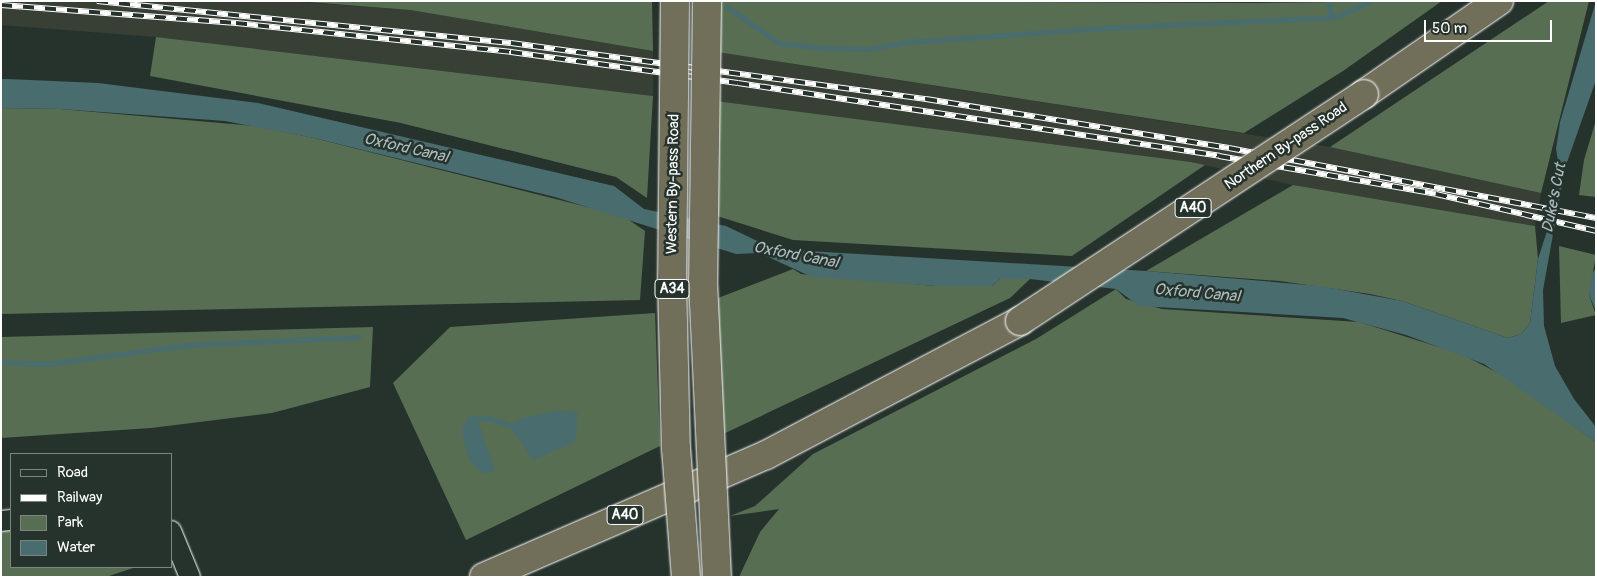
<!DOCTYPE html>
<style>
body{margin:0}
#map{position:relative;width:1597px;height:578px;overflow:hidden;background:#26332d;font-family:Pangolin,sans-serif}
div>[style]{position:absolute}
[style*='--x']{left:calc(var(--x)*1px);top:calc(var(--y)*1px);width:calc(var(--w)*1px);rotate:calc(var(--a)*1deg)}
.built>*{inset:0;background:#384036}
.green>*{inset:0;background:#576e53}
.water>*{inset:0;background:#496c6f}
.stream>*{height:5px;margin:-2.5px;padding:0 2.5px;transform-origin:2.5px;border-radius:2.5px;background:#496c6f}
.roads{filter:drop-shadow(0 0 1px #fff) drop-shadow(0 0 1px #fff)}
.minor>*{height:20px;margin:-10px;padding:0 10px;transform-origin:10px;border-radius:10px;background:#26332d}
.trunk>*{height:28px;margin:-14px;padding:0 14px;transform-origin:14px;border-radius:14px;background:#716e59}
.rail>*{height:5.5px;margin-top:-2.75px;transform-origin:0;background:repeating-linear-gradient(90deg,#26332d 0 11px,#fff 0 22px);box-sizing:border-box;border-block:1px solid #fff}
.bridges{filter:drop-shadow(0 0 1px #fff) drop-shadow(0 0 1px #fff)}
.trunk-bridge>*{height:28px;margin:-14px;padding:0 14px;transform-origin:14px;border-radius:14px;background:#716e59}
span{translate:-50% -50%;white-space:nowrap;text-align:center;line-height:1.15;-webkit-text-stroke:5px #26332d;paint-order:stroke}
.shield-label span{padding:1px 4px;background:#26332d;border:1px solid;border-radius:4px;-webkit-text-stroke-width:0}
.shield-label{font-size:14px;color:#fff;font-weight:700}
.street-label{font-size:15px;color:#fff}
.water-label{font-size:16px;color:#adbdbe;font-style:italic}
.frame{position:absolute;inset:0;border:2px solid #fff;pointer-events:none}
.legend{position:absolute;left:10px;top:453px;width:162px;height:115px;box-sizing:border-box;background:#26332d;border:1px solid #7d8581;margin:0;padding:6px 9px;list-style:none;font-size:15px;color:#fff}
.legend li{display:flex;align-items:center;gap:10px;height:25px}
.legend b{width:25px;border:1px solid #7d8581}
.scale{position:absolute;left:1424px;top:20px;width:128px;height:22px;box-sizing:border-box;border:2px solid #fff;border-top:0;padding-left:6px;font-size:15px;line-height:18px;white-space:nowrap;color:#fff;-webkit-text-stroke:4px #26332d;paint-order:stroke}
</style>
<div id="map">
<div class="built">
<div style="clip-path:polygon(1px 1px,284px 1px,410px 10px,653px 51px,653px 96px,156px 37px,1px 25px)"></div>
<div style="clip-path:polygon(717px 52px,1330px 147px,1541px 193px,1535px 226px,1293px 185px,1191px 162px,716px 101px)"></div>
</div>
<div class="green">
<div style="clip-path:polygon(296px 1px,652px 1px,653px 51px,410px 10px)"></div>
<div style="clip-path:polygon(718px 1px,1255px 3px,1442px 1px,1343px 71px,1244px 133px,717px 52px)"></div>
<div style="clip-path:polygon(1549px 1px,1589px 1px,1541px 193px,1330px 147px)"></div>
<div style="clip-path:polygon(156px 37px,653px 96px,647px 198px,616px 177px,401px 123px,150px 76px)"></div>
<div style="clip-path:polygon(716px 101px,1191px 162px,1205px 165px,1072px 256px,793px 240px,714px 215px)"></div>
<div style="clip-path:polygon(1px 108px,60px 109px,255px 126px,314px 138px,623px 216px,645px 231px,640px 300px,1px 314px)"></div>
<div style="clip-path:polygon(1596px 120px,1596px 197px,1579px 195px,1584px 160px)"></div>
<div style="clip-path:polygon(1293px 185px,1535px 226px,1538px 259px,1530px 323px,1521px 334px,1508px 338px,1402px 301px,1370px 294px,1280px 281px,1146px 271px)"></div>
<div style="clip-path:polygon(1559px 246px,1596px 255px,1589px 295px,1596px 315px,1561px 323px)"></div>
<div style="clip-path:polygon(793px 269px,801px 274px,936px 286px,992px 286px,1000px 279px,1030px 279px,1010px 298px,719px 436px,713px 300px)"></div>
<div style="clip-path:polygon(1116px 289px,1126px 299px,1162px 309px,1359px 322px,1461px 354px,1508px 378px,1596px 442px,1596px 577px,739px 577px,760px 532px,779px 509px,730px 516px,755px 506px,813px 454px,1036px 339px)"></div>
<div style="clip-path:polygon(655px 313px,660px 446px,466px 540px,393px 383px,450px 327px)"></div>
<div style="clip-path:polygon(373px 327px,370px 387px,272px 413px,151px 428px,1px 438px,1px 337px)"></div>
<div style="clip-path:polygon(11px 527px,11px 567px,136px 567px,106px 577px,1px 577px,1px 528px)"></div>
</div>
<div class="water">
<div style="clip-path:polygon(1596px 1px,1596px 80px,1565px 168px,1543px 290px,1544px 326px,1555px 366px,1574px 399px,1596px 427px,1596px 442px,1484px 364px,1406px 335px,1343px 318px,1139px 306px,1116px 289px,1030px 279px,1000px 279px,992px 286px,936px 286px,812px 277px,759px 253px,736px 254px,555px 197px,314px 138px,225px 121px,60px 109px,1px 108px,1px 79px,7px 79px,98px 83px,258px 103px,601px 183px,614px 186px,644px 209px,726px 226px,774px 249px,1146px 271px,1320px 286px,1402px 301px,1508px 338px,1521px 334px,1530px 323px,1538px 259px,1547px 231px,1559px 167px,1556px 149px,1560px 122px)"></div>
<div style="clip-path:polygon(1596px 268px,1596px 311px,1589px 295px,1591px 275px)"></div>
<div style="clip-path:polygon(557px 411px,578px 412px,575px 442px,533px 460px,509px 425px,526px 417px)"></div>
<div style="clip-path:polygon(469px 416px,476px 416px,495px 470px,484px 474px,470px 461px,463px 437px,462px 429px)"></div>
</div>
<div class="stream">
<div style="--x:1328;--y:1;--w:16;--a:79"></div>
<div style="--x:727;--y:7;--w:63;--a:34.7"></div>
<div style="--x:779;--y:43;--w:45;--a:6.3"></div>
<div style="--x:824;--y:48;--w:45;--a:1.3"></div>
<div style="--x:869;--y:49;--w:40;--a:-10"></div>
<div style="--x:908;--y:42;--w:196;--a:-4.1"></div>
<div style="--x:1104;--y:28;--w:232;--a:-2.7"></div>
<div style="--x:1336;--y:17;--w:38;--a:-25"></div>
<div style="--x:1;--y:362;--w:46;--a:2.5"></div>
<div style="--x:47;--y:364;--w:142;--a:-7.7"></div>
<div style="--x:188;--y:345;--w:171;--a:-2.7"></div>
<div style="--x:476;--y:419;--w:12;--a:-5"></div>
<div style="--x:488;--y:418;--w:22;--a:18"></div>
</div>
<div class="roads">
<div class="minor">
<div style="--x:1;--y:521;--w:10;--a:-6"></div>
<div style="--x:171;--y:531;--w:50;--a:67.6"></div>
</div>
<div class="trunk">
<div style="--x:1364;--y:94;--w:164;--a:-34.6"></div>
<div style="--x:484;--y:577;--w:307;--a:-23.4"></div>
<div style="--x:766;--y:455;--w:287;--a:-27.8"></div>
</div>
</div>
<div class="rail">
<div style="--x:97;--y:1;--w:416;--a:5.8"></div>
<div style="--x:511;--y:43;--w:419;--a:7.7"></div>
<div style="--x:926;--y:99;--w:307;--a:9.2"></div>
<div style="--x:1229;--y:148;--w:374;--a:10.8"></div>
<div style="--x:1;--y:5;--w:236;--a:4.4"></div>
<div style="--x:236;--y:23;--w:277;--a:6"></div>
<div style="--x:511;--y:52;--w:229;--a:7.8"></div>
<div style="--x:738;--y:83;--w:487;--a:8.6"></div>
<div style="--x:1219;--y:156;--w:220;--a:9.9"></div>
<div style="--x:1436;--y:194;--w:164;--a:13"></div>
</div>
<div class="bridges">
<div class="trunk-bridge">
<div style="--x:675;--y:1;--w:277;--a:90.6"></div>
<div style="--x:672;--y:278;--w:170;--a:88.7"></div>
<div style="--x:676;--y:448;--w:129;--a:85.6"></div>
<div style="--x:707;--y:1;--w:281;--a:90.8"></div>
<div style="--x:703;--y:282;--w:295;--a:87.3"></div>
<div style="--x:1020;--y:321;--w:412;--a:-33.4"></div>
</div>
</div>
<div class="shield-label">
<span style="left:1193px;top:208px">A40</span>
<span style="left:672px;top:289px">A34</span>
<span style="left:625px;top:515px">A40</span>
</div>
<div class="street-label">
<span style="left:1286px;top:146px;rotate:-34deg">Northern By-pass Road</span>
<span style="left:673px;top:184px;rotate:-89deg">Western By-pass Road</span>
</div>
<div class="water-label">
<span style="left:406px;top:148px;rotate:13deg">Oxford Canal</span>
<span style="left:1554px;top:198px;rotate:-79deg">Duke's Cut</span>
<span style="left:796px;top:255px;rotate:11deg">Oxford Canal</span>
<span style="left:1197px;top:293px;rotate:5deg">Oxford Canal</span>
</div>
<div class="frame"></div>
<ul class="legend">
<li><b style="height:6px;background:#26332d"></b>Road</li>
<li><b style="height:6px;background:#fff"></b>Railway</li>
<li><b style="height:14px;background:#576e53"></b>Park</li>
<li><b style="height:14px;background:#496c6f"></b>Water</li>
</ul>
<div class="scale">50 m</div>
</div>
